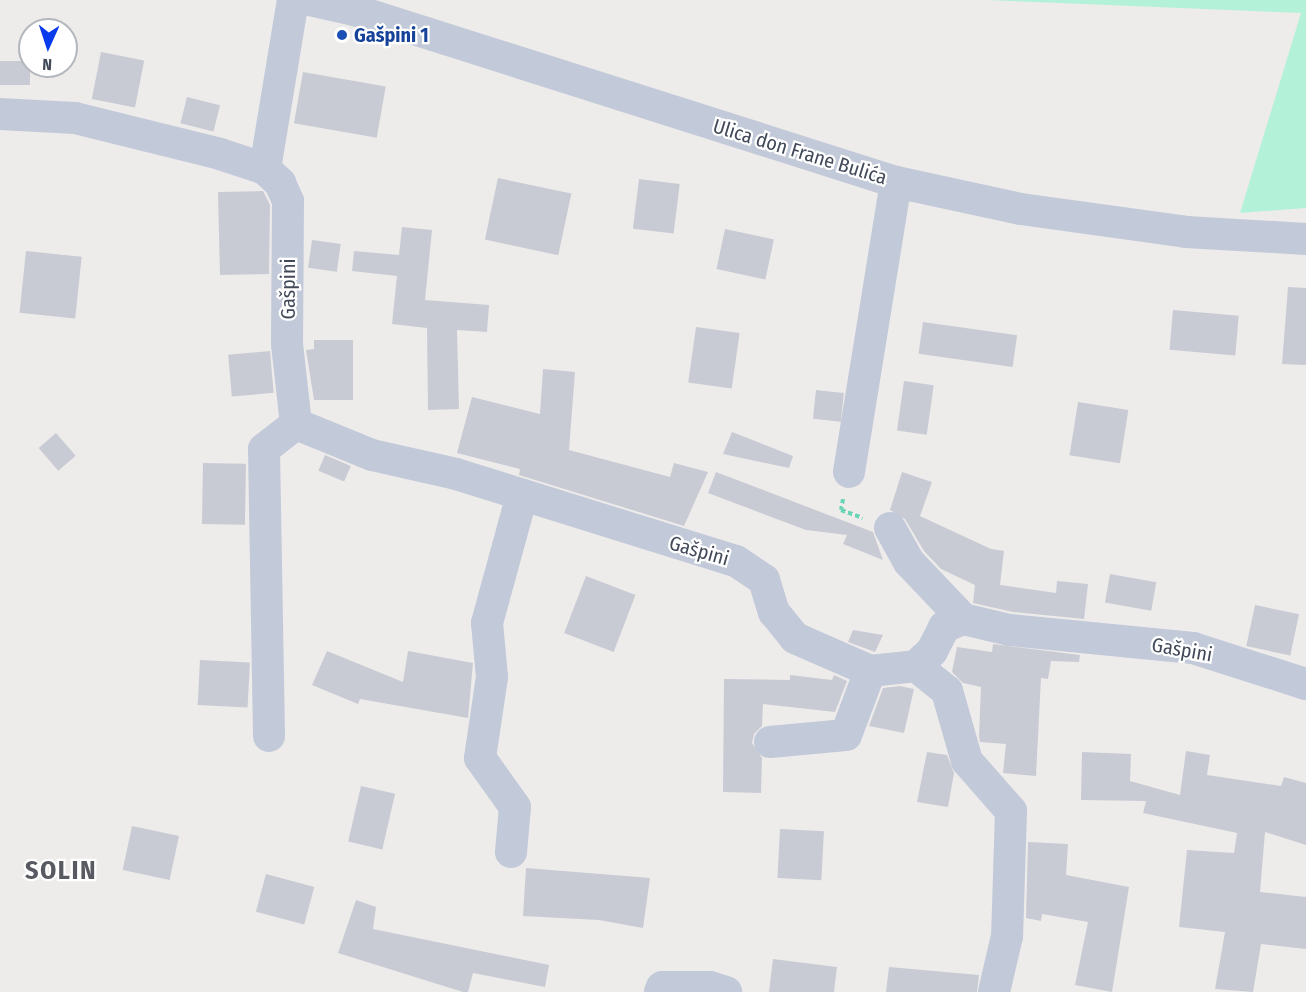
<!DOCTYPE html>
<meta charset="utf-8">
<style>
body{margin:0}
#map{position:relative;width:1306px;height:992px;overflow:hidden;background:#eeebeb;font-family:"Fira Sans Condensed",sans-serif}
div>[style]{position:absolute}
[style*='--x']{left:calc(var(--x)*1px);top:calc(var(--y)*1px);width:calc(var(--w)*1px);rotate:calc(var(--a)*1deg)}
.green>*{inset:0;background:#b3f2d9}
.building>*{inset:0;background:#c9cbd4;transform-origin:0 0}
.path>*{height:4px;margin-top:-2px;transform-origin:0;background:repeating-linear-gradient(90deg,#68d3b5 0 4.5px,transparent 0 7.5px)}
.minor>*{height:32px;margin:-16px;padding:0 16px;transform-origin:16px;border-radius:16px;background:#c2c9d8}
.dots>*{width:16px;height:16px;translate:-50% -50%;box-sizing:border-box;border:3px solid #fff;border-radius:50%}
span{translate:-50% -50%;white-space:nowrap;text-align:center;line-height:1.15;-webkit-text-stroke:4.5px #fff;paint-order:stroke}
.transit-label{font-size:20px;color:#164399;font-weight:700}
.left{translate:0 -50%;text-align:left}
.street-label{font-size:20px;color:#424a5a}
.district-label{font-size:26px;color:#575a61;font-weight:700;letter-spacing:1.5px}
.north{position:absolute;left:18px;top:18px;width:60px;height:60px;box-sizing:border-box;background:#fff;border:2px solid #b3b7bd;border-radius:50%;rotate:183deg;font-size:16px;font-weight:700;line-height:24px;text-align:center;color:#424a5a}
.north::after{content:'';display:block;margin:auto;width:21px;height:27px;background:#083beb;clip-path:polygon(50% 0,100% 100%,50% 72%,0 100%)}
</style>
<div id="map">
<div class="green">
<div style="clip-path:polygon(987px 0,1306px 0,1306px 208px,1240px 213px,1301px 13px)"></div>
</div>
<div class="building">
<div style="left:101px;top:52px;width:44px;height:48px;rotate:11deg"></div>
<div style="left:30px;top:61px;width:24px;height:30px;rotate:90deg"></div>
<div style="left:303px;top:72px;width:84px;height:52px;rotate:10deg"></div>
<div style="left:187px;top:97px;width:34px;height:27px;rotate:14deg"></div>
<div style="left:498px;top:178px;width:75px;height:63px;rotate:12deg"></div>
<div style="left:639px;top:179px;width:41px;height:50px;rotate:7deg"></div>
<div style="clip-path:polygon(263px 191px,270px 205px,269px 274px,220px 275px,218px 192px)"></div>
<div style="clip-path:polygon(402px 227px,432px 230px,425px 300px,489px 305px,487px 332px,457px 330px,459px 409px,428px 410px,427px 328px,392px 324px,397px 276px,352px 271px,354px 251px,399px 255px)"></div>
<div style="left:725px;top:229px;width:50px;height:41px;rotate:12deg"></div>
<div style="left:312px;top:240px;width:29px;height:28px;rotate:8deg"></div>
<div style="left:26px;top:251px;width:56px;height:62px;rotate:6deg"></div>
<div style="clip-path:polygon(1288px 287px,1306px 288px,1306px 365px,1282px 364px)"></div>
<div style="left:1173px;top:310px;width:66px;height:40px;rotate:5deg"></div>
<div style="left:923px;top:322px;width:95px;height:32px;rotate:8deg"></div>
<div style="left:696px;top:327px;width:44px;height:56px;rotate:8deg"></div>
<div style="clip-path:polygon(314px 340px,353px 340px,353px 400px,314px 400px,306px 350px,314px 349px)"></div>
<div style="left:270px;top:351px;width:42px;height:42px;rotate:85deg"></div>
<div style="clip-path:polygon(543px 369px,575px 372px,569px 450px,670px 477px,674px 463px,708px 472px,684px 526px,519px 475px,520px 469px,457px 453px,472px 397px,540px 414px)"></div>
<div style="left:904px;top:381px;width:30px;height:50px;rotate:8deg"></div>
<div style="left:816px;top:390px;width:28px;height:29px;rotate:6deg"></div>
<div style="left:1078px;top:402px;width:51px;height:54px;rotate:9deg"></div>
<div style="clip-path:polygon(732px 432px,793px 456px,789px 468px,723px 454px)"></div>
<div style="left:56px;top:433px;width:30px;height:23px;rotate:49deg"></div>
<div style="left:325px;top:455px;width:28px;height:17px;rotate:23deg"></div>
<div style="left:203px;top:463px;width:43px;height:61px;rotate:1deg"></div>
<div style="clip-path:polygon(716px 472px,873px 532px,883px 560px,843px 544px,847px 535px,806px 530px,708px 493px)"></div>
<div style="clip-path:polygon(902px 472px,932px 482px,920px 516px,991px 549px,1004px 551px,1000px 585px,1056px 593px,1057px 581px,1088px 584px,1084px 619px,1013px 612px,973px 603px,975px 585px,941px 569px,924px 551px,905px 519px,890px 510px)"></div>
<div style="left:1110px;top:574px;width:47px;height:29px;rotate:10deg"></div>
<div style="left:586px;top:576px;width:53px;height:61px;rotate:21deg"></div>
<div style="left:1255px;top:605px;width:45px;height:42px;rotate:12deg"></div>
<div style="clip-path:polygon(853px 630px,883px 635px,875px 652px,848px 642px)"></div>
<div style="clip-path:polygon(993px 644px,1080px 655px,1079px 662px,1051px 661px,1048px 679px,1041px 678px,1036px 776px,1003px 773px,1006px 744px,980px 742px,979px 736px,981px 687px,963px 683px,952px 672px,957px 647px,992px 652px)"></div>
<div style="clip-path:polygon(327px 651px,403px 682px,408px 651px,473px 663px,468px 718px,360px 699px,358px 704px,312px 685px)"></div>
<div style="left:200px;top:660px;width:50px;height:45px;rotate:3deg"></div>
<div style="clip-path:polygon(790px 675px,832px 680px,834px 675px,847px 681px,835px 712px,763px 704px,762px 726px,754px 734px,752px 743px,762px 758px,761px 793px,723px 792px,724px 679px,790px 680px)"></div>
<div style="clip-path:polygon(900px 686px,914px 689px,904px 733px,869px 726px,883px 688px)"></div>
<div style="clip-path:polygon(1186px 751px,1210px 755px,1207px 775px,1281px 786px,1284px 777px,1306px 783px,1306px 845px,1265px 832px,1260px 892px,1306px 897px,1306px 949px,1261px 944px,1253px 992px,1215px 989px,1225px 932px,1179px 927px,1187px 850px,1234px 853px,1237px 833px,1143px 813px,1146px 801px,1081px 800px,1082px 752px,1131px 754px,1130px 781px,1180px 795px)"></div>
<div style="clip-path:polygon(927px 752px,947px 755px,954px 773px,948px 807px,917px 802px)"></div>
<div style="left:361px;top:786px;width:35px;height:57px;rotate:13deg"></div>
<div style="left:132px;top:826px;width:48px;height:45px;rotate:12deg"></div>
<div style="left:780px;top:829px;width:44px;height:49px;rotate:3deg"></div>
<div style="clip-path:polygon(1028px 842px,1068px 844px,1066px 875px,1129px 887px,1112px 992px,1075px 985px,1088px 922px,1042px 914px,1041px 921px,1026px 918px)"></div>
<div style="clip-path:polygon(526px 868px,650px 878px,643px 928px,599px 920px,523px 916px)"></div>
<div style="left:266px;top:874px;width:50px;height:39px;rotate:15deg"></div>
<div style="clip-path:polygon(356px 900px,376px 907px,373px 929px,549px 965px,545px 987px,473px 973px,468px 992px,463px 992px,338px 953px)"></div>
<div style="clip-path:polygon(773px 959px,837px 967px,834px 992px,769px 992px)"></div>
<div style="clip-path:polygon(889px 967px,979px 975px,977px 992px,886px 992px)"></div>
</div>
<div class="path">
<div style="--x:843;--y:499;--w:11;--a:100"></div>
<div style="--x:841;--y:510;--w:23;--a:20"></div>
</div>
<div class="minor">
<div style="--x:309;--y:0;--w:46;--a:12.5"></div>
<div style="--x:354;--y:10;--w:569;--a:17.61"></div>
<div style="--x:896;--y:182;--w:128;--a:12.2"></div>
<div style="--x:1021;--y:209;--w:167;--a:7.9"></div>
<div style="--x:1186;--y:232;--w:120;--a:3.3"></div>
<div style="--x:0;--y:114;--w:75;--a:3.1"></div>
<div style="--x:75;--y:118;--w:149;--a:13.9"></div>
<div style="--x:220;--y:154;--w:47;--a:18.4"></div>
<div style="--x:265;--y:169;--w:21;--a:43"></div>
<div style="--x:280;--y:183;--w:20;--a:66"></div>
<div style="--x:288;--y:201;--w:143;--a:90.4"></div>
<div style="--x:287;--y:344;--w:81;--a:83.6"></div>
<div style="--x:296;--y:424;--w:82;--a:22.2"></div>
<div style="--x:372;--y:455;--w:86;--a:12.7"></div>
<div style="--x:456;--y:474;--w:293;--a:17.3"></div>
<div style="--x:736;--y:561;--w:34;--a:34"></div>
<div style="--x:764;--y:580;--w:34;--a:73"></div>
<div style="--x:774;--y:612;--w:33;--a:51"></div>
<div style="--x:795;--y:638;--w:82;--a:23.7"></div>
<div style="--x:870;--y:671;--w:46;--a:-6.2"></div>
<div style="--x:916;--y:666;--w:22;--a:-43"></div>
<div style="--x:932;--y:651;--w:27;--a:-63"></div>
<div style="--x:944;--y:627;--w:21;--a:-23"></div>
<div style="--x:963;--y:619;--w:48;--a:13.2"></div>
<div style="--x:1010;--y:630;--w:184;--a:5.6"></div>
<div style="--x:1193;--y:648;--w:119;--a:17.7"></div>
<div style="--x:265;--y:169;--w:171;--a:-80.6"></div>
<div style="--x:849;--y:472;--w:294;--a:-80.8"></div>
<div style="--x:890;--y:528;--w:39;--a:61"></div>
<div style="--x:909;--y:562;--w:79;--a:46.5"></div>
<div style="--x:916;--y:666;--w:40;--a:39"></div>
<div style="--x:947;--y:691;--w:73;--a:74.1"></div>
<div style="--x:967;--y:761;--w:67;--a:48.7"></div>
<div style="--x:1011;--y:811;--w:125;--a:91.8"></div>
<div style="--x:1007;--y:936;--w:57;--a:103.1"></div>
<div style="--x:269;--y:736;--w:287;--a:-91"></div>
<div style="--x:264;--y:449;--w:41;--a:-38"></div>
<div style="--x:770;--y:742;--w:76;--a:-5.3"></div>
<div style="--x:846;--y:735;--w:68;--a:-69.4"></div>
<div style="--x:511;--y:852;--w:45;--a:-84.9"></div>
<div style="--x:515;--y:807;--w:60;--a:-125.5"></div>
<div style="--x:480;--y:758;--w:82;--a:-81.6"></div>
<div style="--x:492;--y:677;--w:54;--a:-95.3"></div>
<div style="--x:487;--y:623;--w:133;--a:-74.7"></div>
<div style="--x:660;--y:992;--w:5;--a:-68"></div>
<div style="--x:662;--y:987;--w:48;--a:0"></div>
<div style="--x:710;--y:987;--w:17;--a:17"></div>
</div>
<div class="dots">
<div style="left:342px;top:35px;background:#1a4fb4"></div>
</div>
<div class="transit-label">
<span class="left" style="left:354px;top:35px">Gašpini 1</span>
</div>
<div class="street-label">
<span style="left:800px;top:152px;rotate:17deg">Ulica don Frane Bulića</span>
<span style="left:288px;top:289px;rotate:-90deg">Gašpini</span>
<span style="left:699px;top:551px;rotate:16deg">Gašpini</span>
<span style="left:1182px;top:650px;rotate:10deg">Gašpini</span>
</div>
<div class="district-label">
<span style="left:61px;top:871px">SOLIN</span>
</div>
<div class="north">N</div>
</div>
